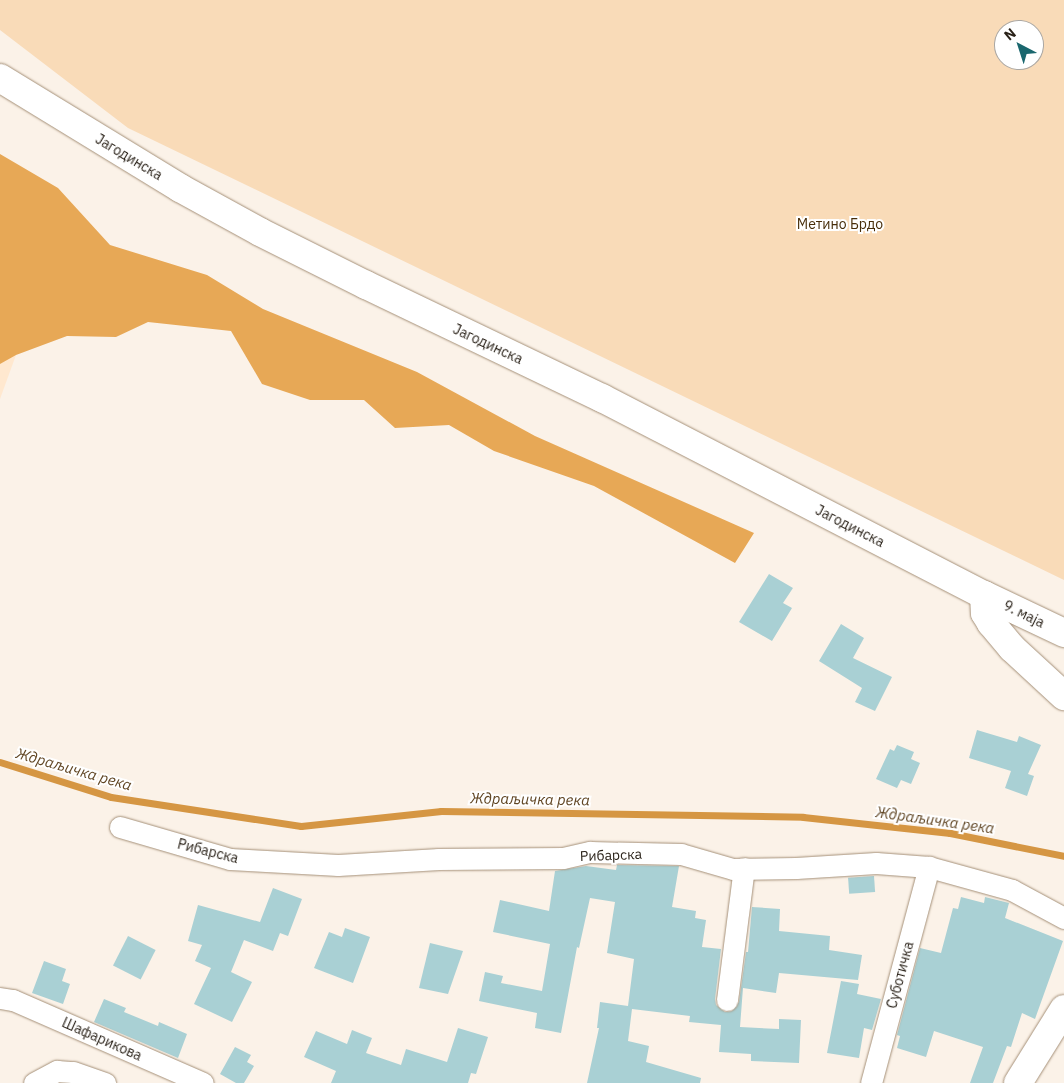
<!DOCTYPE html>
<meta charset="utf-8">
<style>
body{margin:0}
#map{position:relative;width:1064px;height:1083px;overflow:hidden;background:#fbf2e8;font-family:"IBM Plex Sans",sans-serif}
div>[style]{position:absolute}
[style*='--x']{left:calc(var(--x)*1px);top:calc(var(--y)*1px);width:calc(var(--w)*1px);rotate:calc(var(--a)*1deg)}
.built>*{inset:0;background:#ffe8cf}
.green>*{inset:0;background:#f9dbb8}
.forest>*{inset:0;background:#e7a856}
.stream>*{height:7px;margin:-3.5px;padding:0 3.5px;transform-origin:3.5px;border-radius:3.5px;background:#d59643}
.building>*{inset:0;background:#a9d0d4;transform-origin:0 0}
.roads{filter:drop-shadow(0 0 1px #a59078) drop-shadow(0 0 1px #a59078)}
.street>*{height:21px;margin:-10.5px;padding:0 10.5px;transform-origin:10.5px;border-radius:10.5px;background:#fff}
.secondary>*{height:28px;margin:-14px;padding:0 14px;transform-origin:14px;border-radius:14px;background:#fff}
span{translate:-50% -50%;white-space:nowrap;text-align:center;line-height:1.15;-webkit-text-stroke:4px #fff;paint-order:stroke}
.street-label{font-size:14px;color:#2a2219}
.park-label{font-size:14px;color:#472d09}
.water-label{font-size:15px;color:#604523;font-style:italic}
.north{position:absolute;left:994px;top:20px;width:50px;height:50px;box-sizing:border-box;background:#fff;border:1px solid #aaa7a3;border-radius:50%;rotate:320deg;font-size:14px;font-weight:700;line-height:20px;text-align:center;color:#2a2219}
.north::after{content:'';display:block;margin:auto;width:18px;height:22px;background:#1a676e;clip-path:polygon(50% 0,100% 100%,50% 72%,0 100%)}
</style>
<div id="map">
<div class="built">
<div style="clip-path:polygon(0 347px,16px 355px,0 399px)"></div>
</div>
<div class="green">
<div style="clip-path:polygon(evenodd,0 0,1064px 0,1064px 580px,128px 128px,0 30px,0 0,1004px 30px,1034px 30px,1034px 60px,1004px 60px,1004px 30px)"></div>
</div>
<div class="forest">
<div style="clip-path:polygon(0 154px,58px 188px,110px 245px,207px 275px,263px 309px,417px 372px,535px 436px,754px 533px,735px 563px,594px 486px,494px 451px,449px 425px,395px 428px,364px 400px,310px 400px,262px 384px,231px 331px,148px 322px,116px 337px,67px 336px,16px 355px,0 364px)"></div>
</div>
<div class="stream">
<div style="--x:0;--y:762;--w:116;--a:17.5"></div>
<div style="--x:111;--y:797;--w:192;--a:8.7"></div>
<div style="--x:301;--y:826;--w:141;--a:-6.1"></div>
<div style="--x:441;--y:811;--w:362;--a:0.9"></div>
<div style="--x:803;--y:817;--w:148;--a:6.2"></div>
<div style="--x:950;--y:833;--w:116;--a:11.4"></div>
</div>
<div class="building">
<div style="clip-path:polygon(769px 574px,793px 588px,783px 603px,792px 608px,772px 641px,739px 622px)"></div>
<div style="clip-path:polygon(841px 624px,864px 638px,853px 658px,892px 677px,875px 711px,855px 702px,862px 688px,819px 661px)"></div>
<div style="clip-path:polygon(977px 730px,1017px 742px,1019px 736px,1041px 745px,1028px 774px,1034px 776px,1027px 796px,1005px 788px,1011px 771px,969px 758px)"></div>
<div style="clip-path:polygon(897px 745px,914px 752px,911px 759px,920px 763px,911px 784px,901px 780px,897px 788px,876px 779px,890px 749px,894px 751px)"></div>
<div style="clip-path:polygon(617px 865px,679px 866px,672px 907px,696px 911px,695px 918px,706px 920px,702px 947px,721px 949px,715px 999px,716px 1005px,725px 1012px,732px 1011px,739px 1002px,746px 952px,748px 952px,752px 907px,780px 909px,779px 931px,830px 936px,829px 950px,862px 955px,858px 980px,779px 973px,776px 993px,743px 988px,740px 1027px,779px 1029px,779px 1019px,801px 1020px,799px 1063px,751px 1061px,751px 1054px,719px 1052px,721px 1025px,689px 1022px,690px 1016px,632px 1009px,628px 1041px,649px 1046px,646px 1062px,701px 1078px,700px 1083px,587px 1083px,599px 1028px,597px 1028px,600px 1002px,628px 1006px,634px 959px,607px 953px,615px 902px,590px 898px,579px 948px,577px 947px,561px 1033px,535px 1028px,537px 1013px,479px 1001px,485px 972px,503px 976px,501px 983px,542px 991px,550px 944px,493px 932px,500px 900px,549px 911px,555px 871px,586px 866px,616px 870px)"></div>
<div style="left:874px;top:876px;width:16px;height:26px;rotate:86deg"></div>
<div style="clip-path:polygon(273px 888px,302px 899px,288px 936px,280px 933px,273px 951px,244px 940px,231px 972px,252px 982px,232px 1022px,194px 1004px,211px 968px,195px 961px,202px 945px,188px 941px,198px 905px,260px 922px)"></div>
<div style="clip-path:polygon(961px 897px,984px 903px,985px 897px,1009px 903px,1005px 918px,1063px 941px,1035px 1019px,1022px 1013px,1011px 1047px,1007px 1046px,993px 1083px,970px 1083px,983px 1047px,934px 1031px,926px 1057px,897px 1048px,900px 1036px,897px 1035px,920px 948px,941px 953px,953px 908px,958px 909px)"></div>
<div style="clip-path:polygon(345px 928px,370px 937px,353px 983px,314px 968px,329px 932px,342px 937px)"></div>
<div style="left:128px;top:936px;width:31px;height:33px;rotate:27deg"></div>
<div style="clip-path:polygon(430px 943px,463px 951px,448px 994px,419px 988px)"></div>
<div style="clip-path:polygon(44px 961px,66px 969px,62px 981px,70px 984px,63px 1004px,32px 993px)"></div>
<div style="clip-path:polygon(841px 981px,859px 984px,857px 994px,881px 999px,872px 1030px,864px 1028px,859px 1058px,827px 1053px)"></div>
<div style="clip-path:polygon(104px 999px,126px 1008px,124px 1012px,158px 1026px,159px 1022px,187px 1034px,178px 1058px,94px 1022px)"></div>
<div style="clip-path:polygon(458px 1028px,488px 1037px,476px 1074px,471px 1073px,468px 1083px,331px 1083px,336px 1071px,304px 1057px,316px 1031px,347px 1044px,352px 1030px,372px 1038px,366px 1053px,401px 1065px,406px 1049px,447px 1062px)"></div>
<div style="clip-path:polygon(235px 1047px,251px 1055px,247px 1062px,254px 1066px,244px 1083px,236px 1083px,220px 1074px)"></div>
</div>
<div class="roads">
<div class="street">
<div style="--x:120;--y:827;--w:115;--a:16.2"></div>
<div style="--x:230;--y:859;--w:108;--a:3.2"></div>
<div style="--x:338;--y:865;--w:101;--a:-3.4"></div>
<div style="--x:439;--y:859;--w:124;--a:-0.5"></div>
<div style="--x:563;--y:858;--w:28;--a:-13"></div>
<div style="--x:590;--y:852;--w:91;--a:1.3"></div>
<div style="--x:681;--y:854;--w:54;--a:16.1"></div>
<div style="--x:733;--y:869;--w:63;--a:-0.9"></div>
<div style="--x:796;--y:868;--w:80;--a:-3.6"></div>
<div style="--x:876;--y:863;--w:53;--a:4.3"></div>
<div style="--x:929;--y:867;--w:86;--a:15.5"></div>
<div style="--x:1012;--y:890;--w:59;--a:28.3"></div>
<div style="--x:0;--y:998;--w:13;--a:9"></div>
<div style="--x:13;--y:1000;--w:207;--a:23.6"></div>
<div style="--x:727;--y:1000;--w:133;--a:-82.7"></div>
<div style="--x:34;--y:1083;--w:26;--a:-28"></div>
<div style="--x:57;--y:1071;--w:16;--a:4"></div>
<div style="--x:73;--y:1072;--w:34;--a:19"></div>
<div style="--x:871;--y:1083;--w:224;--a:-75"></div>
</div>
<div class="secondary">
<div style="--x:0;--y:78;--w:211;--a:31.4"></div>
<div style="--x:180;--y:188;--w:91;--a:28.8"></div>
<div style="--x:260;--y:232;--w:119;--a:26.6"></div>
<div style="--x:366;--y:285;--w:262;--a:25.6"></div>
<div style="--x:602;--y:398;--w:430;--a:27.3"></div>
<div style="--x:984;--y:595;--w:89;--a:25.4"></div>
<div style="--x:984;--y:595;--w:18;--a:87"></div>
<div style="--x:985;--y:613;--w:12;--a:59"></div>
<div style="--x:991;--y:623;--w:33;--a:50"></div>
<div style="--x:1012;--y:648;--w:71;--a:42.7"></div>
<div style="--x:1018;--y:1083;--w:87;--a:-58.1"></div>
</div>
</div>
<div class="street-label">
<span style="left:129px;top:157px;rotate:31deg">Јагодинска</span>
<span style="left:488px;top:344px;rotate:25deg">Јагодинска</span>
<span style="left:850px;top:526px;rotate:27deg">Јагодинска</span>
<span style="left:1024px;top:614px;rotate:26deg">9. маја</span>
<span style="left:208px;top:851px;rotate:14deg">Рибарска</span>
<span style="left:611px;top:855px;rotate:-2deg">Рибарска</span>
<span style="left:900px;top:975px;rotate:-75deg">Суботичка</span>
<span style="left:102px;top:1039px;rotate:24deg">Шафарикова</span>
</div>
<div class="park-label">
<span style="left:840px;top:224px">Метино Брдо</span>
</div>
<div class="water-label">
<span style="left:74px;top:769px;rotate:16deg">Ждраљичка река</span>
<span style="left:530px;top:799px;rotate:1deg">Ждраљичка река</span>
<span style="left:935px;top:820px;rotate:8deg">Ждраљичка река</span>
</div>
<div class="north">N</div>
</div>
